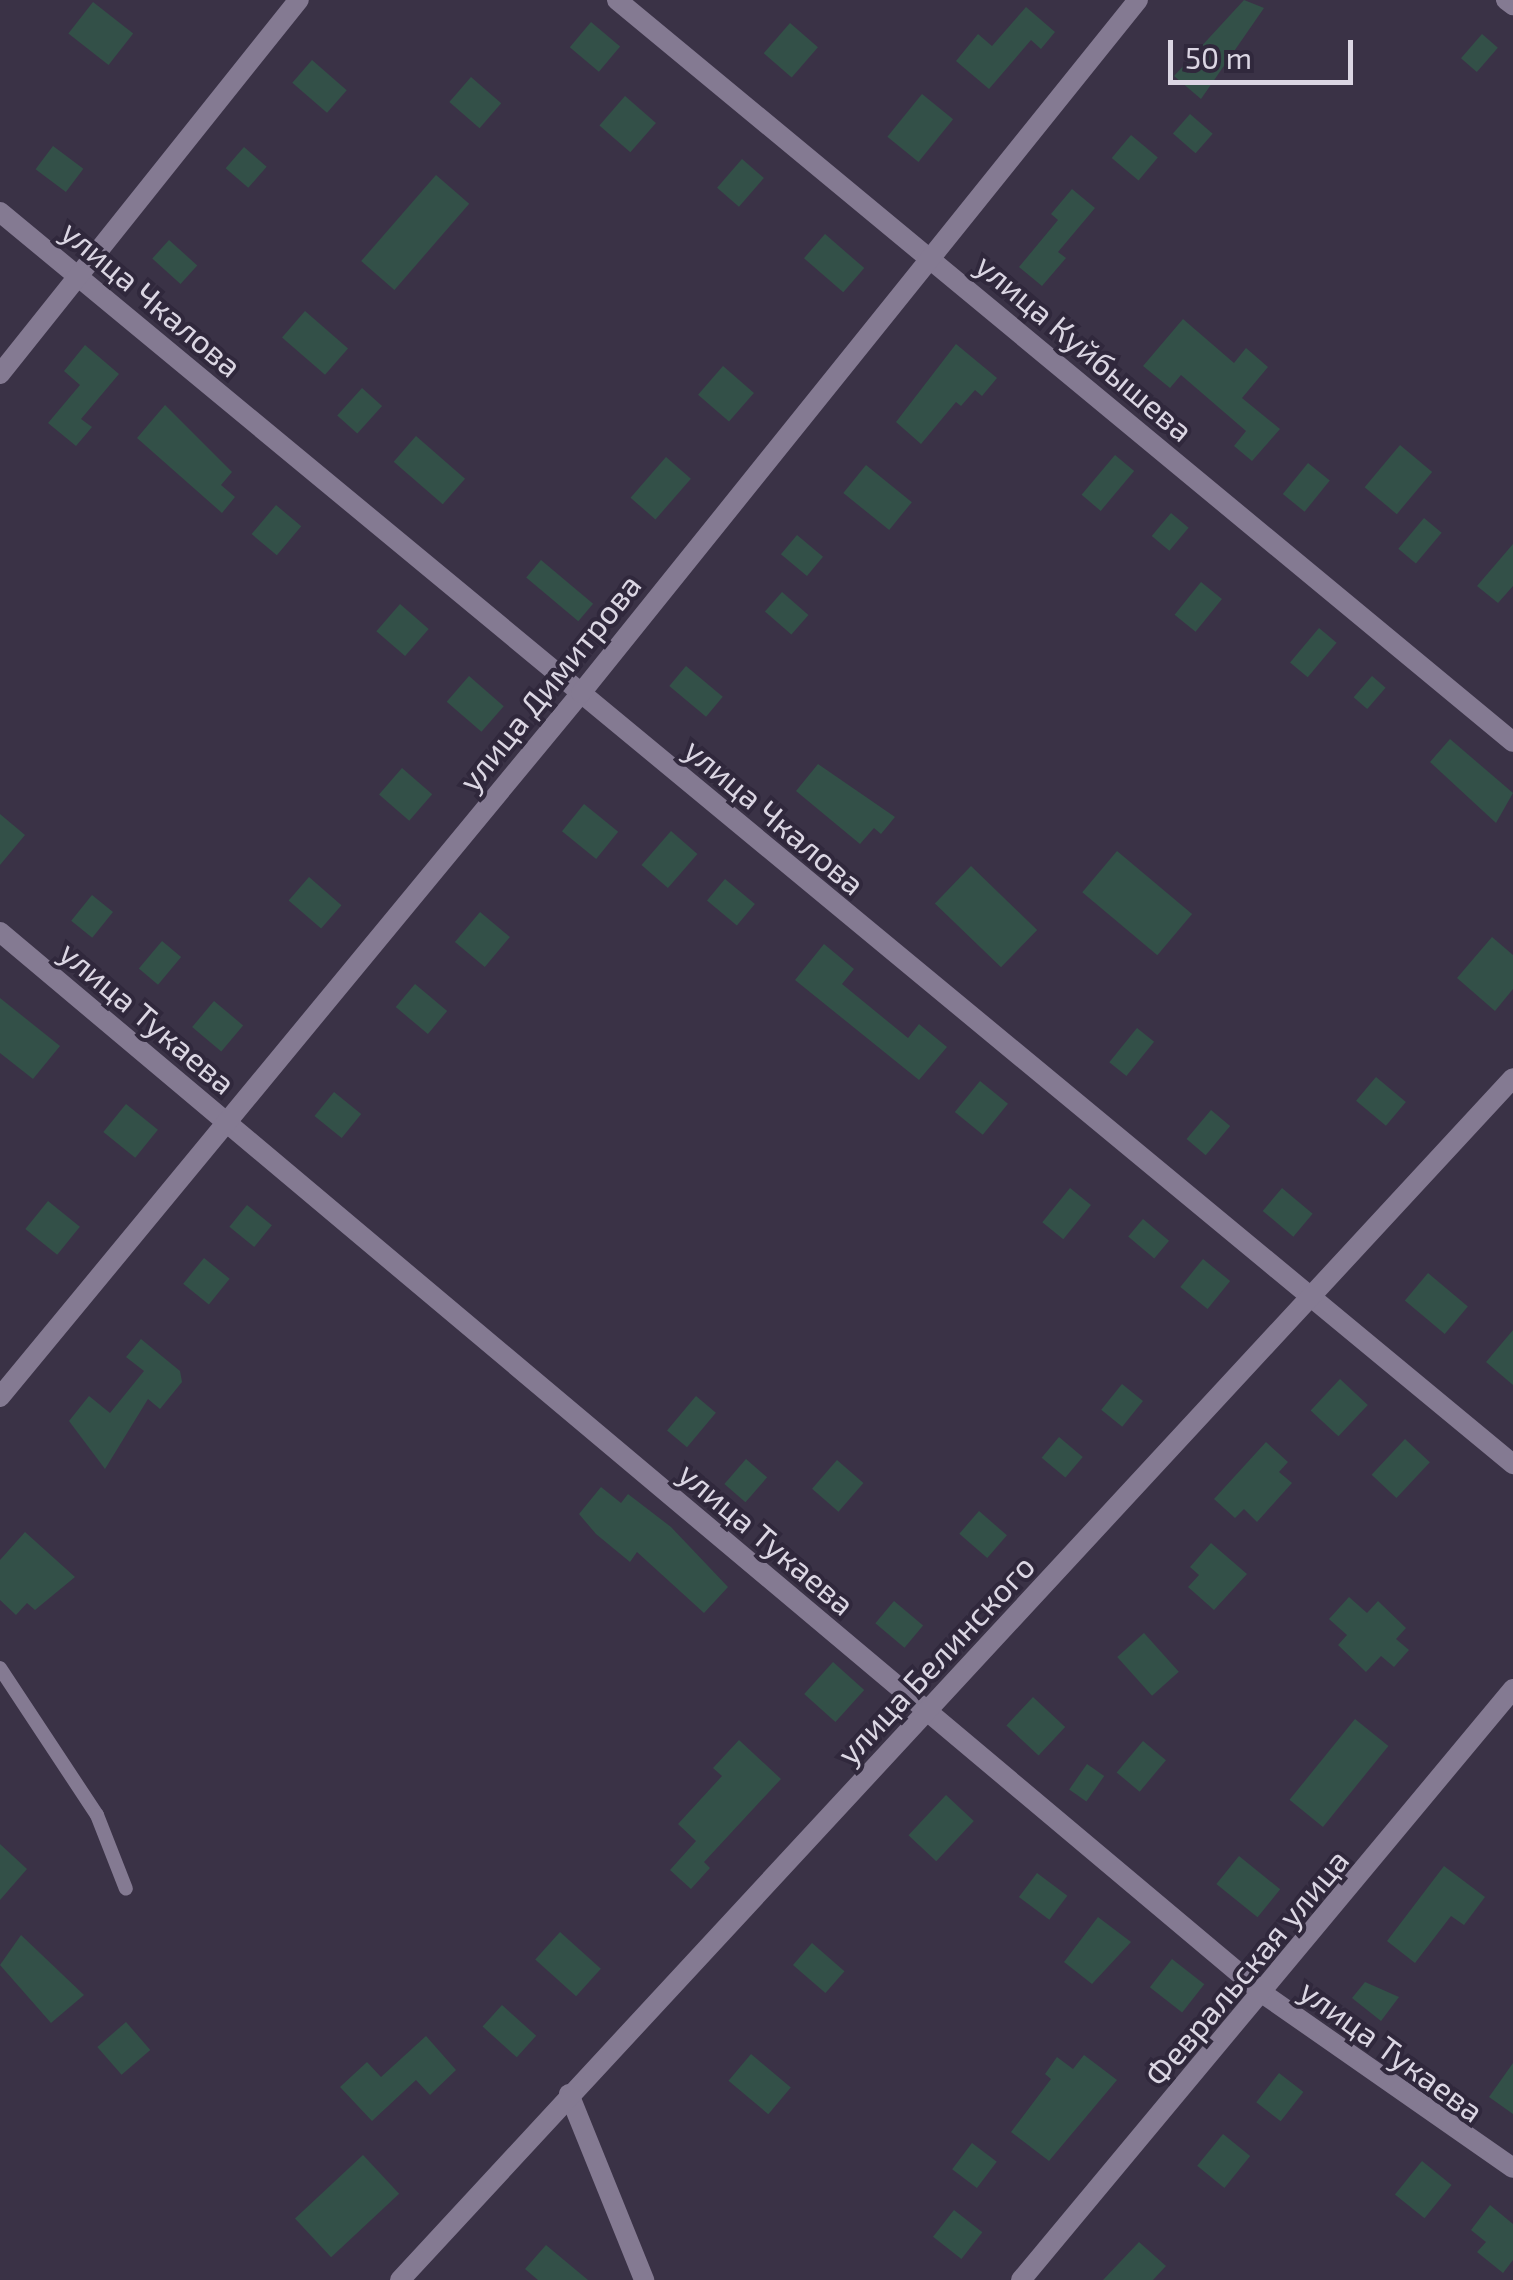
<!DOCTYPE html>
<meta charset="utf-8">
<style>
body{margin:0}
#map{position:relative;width:1513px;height:2280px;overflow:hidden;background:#3a3246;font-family:"Exo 2",sans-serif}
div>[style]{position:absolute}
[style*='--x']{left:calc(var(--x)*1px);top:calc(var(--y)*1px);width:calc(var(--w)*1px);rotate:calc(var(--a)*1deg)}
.building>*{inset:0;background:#335048;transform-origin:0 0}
.service>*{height:14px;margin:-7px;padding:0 7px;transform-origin:7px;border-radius:7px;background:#847a92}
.minor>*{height:20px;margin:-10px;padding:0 10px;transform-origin:10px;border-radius:10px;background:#847a92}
.tertiary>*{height:20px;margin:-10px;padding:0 10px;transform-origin:10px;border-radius:10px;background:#847a92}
span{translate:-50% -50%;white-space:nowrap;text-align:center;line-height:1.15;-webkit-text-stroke:8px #30283c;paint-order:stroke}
.street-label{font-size:32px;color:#dbd6e3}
.scale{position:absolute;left:1168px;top:40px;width:185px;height:45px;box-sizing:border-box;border:5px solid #dbd6e3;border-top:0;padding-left:12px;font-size:30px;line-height:35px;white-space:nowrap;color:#dbd6e3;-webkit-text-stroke:8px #30283c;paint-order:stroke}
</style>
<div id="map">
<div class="building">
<div style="clip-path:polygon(1244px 0,1264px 8px,1201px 99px,1174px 76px)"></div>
<div style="left:93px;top:2px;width:51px;height:40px;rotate:38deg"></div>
<div style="clip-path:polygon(1026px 7px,1055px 32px,1041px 49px,1031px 40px,989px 89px,956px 61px,978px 34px,992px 46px)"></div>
<div style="left:591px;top:22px;width:38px;height:33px;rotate:40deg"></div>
<div style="left:790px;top:23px;width:37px;height:40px;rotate:41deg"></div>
<div style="left:1482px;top:34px;width:21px;height:32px;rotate:41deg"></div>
<div style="left:312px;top:60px;width:46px;height:30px;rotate:41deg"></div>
<div style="left:471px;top:77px;width:40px;height:33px;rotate:41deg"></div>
<div style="left:922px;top:94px;width:40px;height:55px;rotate:39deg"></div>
<div style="left:625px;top:96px;width:41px;height:39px;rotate:41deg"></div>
<div style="left:1190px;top:114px;width:30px;height:26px;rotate:41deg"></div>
<div style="left:1131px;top:135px;width:35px;height:30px;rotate:40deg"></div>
<div style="left:53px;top:146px;width:38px;height:29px;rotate:37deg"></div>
<div style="left:244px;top:147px;width:30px;height:28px;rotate:41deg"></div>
<div style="left:742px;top:159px;width:29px;height:38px;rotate:41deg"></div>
<div style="left:436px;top:175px;width:44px;height:114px;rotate:41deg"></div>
<div style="clip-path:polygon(1072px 189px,1095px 208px,1058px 252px,1066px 258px,1042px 286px,1019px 267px,1058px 220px,1051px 214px)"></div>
<div style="left:825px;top:234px;width:52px;height:32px;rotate:41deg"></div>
<div style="left:169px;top:240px;width:38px;height:25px;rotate:42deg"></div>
<div style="left:305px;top:311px;width:57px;height:35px;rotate:41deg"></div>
<div style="clip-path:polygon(1183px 319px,1234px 363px,1246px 348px,1268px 367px,1242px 398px,1280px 429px,1252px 461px,1234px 446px,1246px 431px,1181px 375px,1170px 388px,1143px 366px)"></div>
<div style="clip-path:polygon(956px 344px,997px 378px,982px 396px,975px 390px,961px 406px,956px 402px,921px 444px,896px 422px)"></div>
<div style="clip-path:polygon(85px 345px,119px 374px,81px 419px,92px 427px,76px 446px,48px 423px,80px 385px,64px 371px)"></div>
<div style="left:723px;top:366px;width:41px;height:38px;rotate:41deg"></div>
<div style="left:362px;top:388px;width:27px;height:37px;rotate:42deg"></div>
<div style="clip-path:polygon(165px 405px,232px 472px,221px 485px,235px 497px,222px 513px,137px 438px)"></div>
<div style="left:416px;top:436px;width:65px;height:34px;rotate:41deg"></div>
<div style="left:1400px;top:445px;width:42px;height:55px;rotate:40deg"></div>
<div style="left:1115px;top:455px;width:25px;height:52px;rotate:40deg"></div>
<div style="left:666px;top:457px;width:33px;height:54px;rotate:41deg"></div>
<div style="left:1308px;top:463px;width:28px;height:40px;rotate:39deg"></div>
<div style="left:866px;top:465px;width:59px;height:36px;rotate:39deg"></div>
<div style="left:276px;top:505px;width:33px;height:38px;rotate:40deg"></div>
<div style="left:1171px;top:513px;width:23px;height:30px;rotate:40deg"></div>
<div style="left:1424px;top:518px;width:23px;height:40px;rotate:40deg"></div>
<div style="left:797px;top:535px;width:34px;height:25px;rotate:40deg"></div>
<div style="clip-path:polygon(1513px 544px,1513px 586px,1498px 603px,1477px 586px)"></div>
<div style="left:541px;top:560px;width:68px;height:23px;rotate:40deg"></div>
<div style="left:1201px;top:582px;width:27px;height:42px;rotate:39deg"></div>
<div style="left:782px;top:592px;width:35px;height:26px;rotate:41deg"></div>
<div style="left:400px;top:604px;width:38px;height:36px;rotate:41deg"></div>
<div style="left:1319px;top:628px;width:23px;height:45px;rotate:40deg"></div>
<div style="left:686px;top:666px;width:48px;height:26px;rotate:40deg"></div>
<div style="left:469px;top:676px;width:46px;height:34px;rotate:41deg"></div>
<div style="left:1372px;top:676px;width:18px;height:28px;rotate:41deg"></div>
<div style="clip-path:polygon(1450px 739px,1513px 793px,1496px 823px,1430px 762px)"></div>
<div style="clip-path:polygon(818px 764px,895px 817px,881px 834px,874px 828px,860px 844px,796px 791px)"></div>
<div style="left:402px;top:768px;width:40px;height:35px;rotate:41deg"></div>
<div style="left:584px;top:804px;width:44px;height:35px;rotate:39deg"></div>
<div style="clip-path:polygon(0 814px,25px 835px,0 865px)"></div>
<div style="left:671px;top:831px;width:35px;height:45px;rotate:41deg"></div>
<div style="left:1117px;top:851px;width:98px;height:54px;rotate:40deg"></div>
<div style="left:971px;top:866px;width:92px;height:52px;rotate:44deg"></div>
<div style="left:309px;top:877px;width:43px;height:31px;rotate:41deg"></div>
<div style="left:725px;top:879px;width:39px;height:28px;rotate:40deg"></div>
<div style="left:92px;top:895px;width:27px;height:33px;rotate:39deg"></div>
<div style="left:480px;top:912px;width:39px;height:39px;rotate:40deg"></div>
<div style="clip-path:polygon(1492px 937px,1513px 955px,1513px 989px,1495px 1011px,1457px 978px)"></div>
<div style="left:162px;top:941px;width:25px;height:36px;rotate:40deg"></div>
<div style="clip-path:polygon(824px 944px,854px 969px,842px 984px,908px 1038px,919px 1024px,947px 1047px,919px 1080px,795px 980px)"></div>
<div style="left:415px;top:984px;width:42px;height:30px;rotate:40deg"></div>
<div style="clip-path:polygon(0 998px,60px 1046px,33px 1079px,0 1053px)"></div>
<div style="left:214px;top:1001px;width:38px;height:34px;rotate:40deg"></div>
<div style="left:1137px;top:1028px;width:22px;height:44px;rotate:39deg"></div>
<div style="left:1376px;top:1077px;width:39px;height:31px;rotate:40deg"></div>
<div style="left:980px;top:1081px;width:36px;height:40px;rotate:39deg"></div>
<div style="left:334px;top:1092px;width:35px;height:31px;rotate:39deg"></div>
<div style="left:126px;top:1104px;width:41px;height:36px;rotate:39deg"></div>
<div style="left:1211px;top:1110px;width:25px;height:38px;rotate:40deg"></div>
<div style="left:1070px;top:1188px;width:27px;height:44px;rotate:39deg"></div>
<div style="left:1282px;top:1188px;width:40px;height:30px;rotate:40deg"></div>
<div style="left:48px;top:1201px;width:41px;height:36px;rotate:39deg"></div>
<div style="left:247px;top:1205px;width:32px;height:28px;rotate:39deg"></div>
<div style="left:1143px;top:1219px;width:34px;height:23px;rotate:40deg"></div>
<div style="left:204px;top:1258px;width:33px;height:33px;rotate:39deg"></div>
<div style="left:1203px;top:1259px;width:35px;height:36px;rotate:39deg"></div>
<div style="left:1428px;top:1273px;width:52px;height:36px;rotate:40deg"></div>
<div style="clip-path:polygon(1513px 1330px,1513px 1385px,1486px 1362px)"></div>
<div style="clip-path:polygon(141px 1339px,180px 1371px,182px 1382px,160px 1409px,148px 1399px,105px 1469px,69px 1421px,89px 1396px,110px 1413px,144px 1371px,126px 1357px)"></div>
<div style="left:1340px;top:1379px;width:38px;height:43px;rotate:43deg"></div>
<div style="left:1122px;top:1384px;width:27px;height:33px;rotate:39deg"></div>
<div style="left:696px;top:1396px;width:26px;height:45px;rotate:40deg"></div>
<div style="left:1059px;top:1437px;width:31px;height:27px;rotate:40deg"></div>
<div style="left:1405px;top:1439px;width:34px;height:49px;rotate:43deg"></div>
<div style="clip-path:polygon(1266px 1442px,1288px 1462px,1279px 1472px,1292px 1483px,1257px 1522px,1244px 1509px,1235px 1518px,1214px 1499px)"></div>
<div style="left:746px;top:1459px;width:28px;height:33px;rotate:41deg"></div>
<div style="left:837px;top:1460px;width:35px;height:38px;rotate:41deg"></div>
<div style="clip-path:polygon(601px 1487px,621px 1503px,628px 1494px,671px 1527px,728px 1587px,704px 1613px,637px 1552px,630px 1562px,596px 1534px,579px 1514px)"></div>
<div style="left:979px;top:1511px;width:37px;height:30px;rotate:41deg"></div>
<div style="clip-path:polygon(25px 1532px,75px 1577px,35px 1610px,27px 1603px,16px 1615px,0 1600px,0 1560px)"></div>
<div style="clip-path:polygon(1211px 1543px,1247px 1574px,1214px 1610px,1188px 1587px,1199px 1575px,1190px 1567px)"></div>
<div style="clip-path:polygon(1349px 1597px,1367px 1613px,1378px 1601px,1406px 1628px,1396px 1639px,1409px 1650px,1394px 1667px,1381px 1656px,1366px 1672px,1338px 1645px,1347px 1635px,1329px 1619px)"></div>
<div style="left:894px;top:1601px;width:38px;height:29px;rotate:40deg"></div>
<div style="left:1144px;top:1633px;width:52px;height:36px;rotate:48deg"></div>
<div style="left:833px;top:1662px;width:42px;height:43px;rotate:42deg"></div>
<div style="left:1033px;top:1697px;width:44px;height:39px;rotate:43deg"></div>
<div style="left:1355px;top:1719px;width:43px;height:104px;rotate:39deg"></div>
<div style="clip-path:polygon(739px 1740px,781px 1779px,704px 1862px,710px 1868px,691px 1889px,670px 1870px,696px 1841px,678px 1824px,722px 1776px,713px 1768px)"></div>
<div style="left:1143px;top:1741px;width:30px;height:41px;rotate:40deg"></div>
<div style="left:1087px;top:1764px;width:21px;height:31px;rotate:35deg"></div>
<div style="left:946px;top:1795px;width:38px;height:55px;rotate:43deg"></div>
<div style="clip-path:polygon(0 1844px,27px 1869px,0 1900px)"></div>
<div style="left:1239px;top:1856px;width:53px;height:36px;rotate:39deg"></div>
<div style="clip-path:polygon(1444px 1866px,1485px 1897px,1464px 1925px,1451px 1916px,1415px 1963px,1387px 1941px)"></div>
<div style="left:1037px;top:1873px;width:38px;height:30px;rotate:37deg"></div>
<div style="clip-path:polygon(1098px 1917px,1131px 1942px,1092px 1984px,1064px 1962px)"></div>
<div style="left:560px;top:1932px;width:55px;height:37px;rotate:42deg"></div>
<div style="clip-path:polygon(21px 1935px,84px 1995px,51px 2023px,0 1965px)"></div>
<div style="left:812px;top:1943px;width:43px;height:29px;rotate:41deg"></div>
<div style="left:1172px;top:1959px;width:41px;height:36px;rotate:38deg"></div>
<div style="clip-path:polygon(1365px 1982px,1399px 1997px,1381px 2021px,1352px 1998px)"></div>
<div style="left:502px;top:2005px;width:46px;height:29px;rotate:42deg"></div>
<div style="left:126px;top:2022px;width:37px;height:38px;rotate:49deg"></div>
<div style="clip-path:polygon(426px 2036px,456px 2070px,430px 2095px,416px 2080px,372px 2121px,340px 2087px,367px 2062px,381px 2077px)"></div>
<div style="left:751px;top:2054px;width:52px;height:35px;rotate:40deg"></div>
<div style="clip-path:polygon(1084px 2055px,1117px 2080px,1049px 2161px,1011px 2132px,1051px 2079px,1045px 2074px,1057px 2057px,1073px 2069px)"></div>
<div style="clip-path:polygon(1513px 2063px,1513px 2114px,1489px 2097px)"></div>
<div style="left:1279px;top:2073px;width:31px;height:37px;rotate:38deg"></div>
<div style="left:1223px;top:2134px;width:35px;height:41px;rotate:39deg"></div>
<div style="left:972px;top:2143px;width:31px;height:33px;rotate:37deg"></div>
<div style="left:363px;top:2155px;width:53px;height:93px;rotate:47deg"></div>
<div style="left:1422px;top:2161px;width:38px;height:43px;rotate:39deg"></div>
<div style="clip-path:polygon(1490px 2205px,1513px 2224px,1513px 2260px,1503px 2273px,1477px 2252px,1486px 2242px,1471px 2230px)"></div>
<div style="left:954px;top:2210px;width:36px;height:34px;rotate:38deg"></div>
<div style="clip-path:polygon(1139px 2242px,1166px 2266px,1153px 2280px,1103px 2280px)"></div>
<div style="clip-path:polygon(546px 2245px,588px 2280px,538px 2280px,525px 2269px)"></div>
</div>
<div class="service">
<div style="--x:0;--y:1668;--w:176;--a:56.6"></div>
<div style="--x:97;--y:1815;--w:79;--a:68.6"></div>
</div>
<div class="minor">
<div style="--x:617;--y:0;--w:1163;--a:39.63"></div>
<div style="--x:1506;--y:0;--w:9;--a:36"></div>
<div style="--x:0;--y:212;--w:1964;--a:39.61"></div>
<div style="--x:0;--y:374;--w:479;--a:-51.4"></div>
<div style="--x:0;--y:932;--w:1652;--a:40.04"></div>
<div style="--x:1265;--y:1995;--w:302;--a:34.9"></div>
<div style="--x:0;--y:1397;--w:913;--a:-50.47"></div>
<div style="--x:581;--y:693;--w:889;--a:-51.21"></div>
<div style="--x:569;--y:2094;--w:201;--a:68"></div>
<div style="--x:1021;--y:2280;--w:769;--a:-50.22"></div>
</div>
<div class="tertiary">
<div style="--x:400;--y:2280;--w:1638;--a:-47.2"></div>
</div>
<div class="street-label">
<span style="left:152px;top:298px;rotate:40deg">улица Чкалова</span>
<span style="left:1085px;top:347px;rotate:40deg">улица Куйбышева</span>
<span style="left:549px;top:682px;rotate:-51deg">улица Димитрова</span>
<span style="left:775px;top:816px;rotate:40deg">улица Чкалова</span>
<span style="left:148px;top:1017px;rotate:40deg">улица Тукаева</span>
<span style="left:767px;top:1538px;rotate:40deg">улица Тукаева</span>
<span style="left:935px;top:1659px;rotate:-47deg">улица Белинского</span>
<span style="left:1246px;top:1967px;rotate:-50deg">Февральская улица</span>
<span style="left:1392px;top:2050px;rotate:36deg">улица Тукаева</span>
</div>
<div class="scale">50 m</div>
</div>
